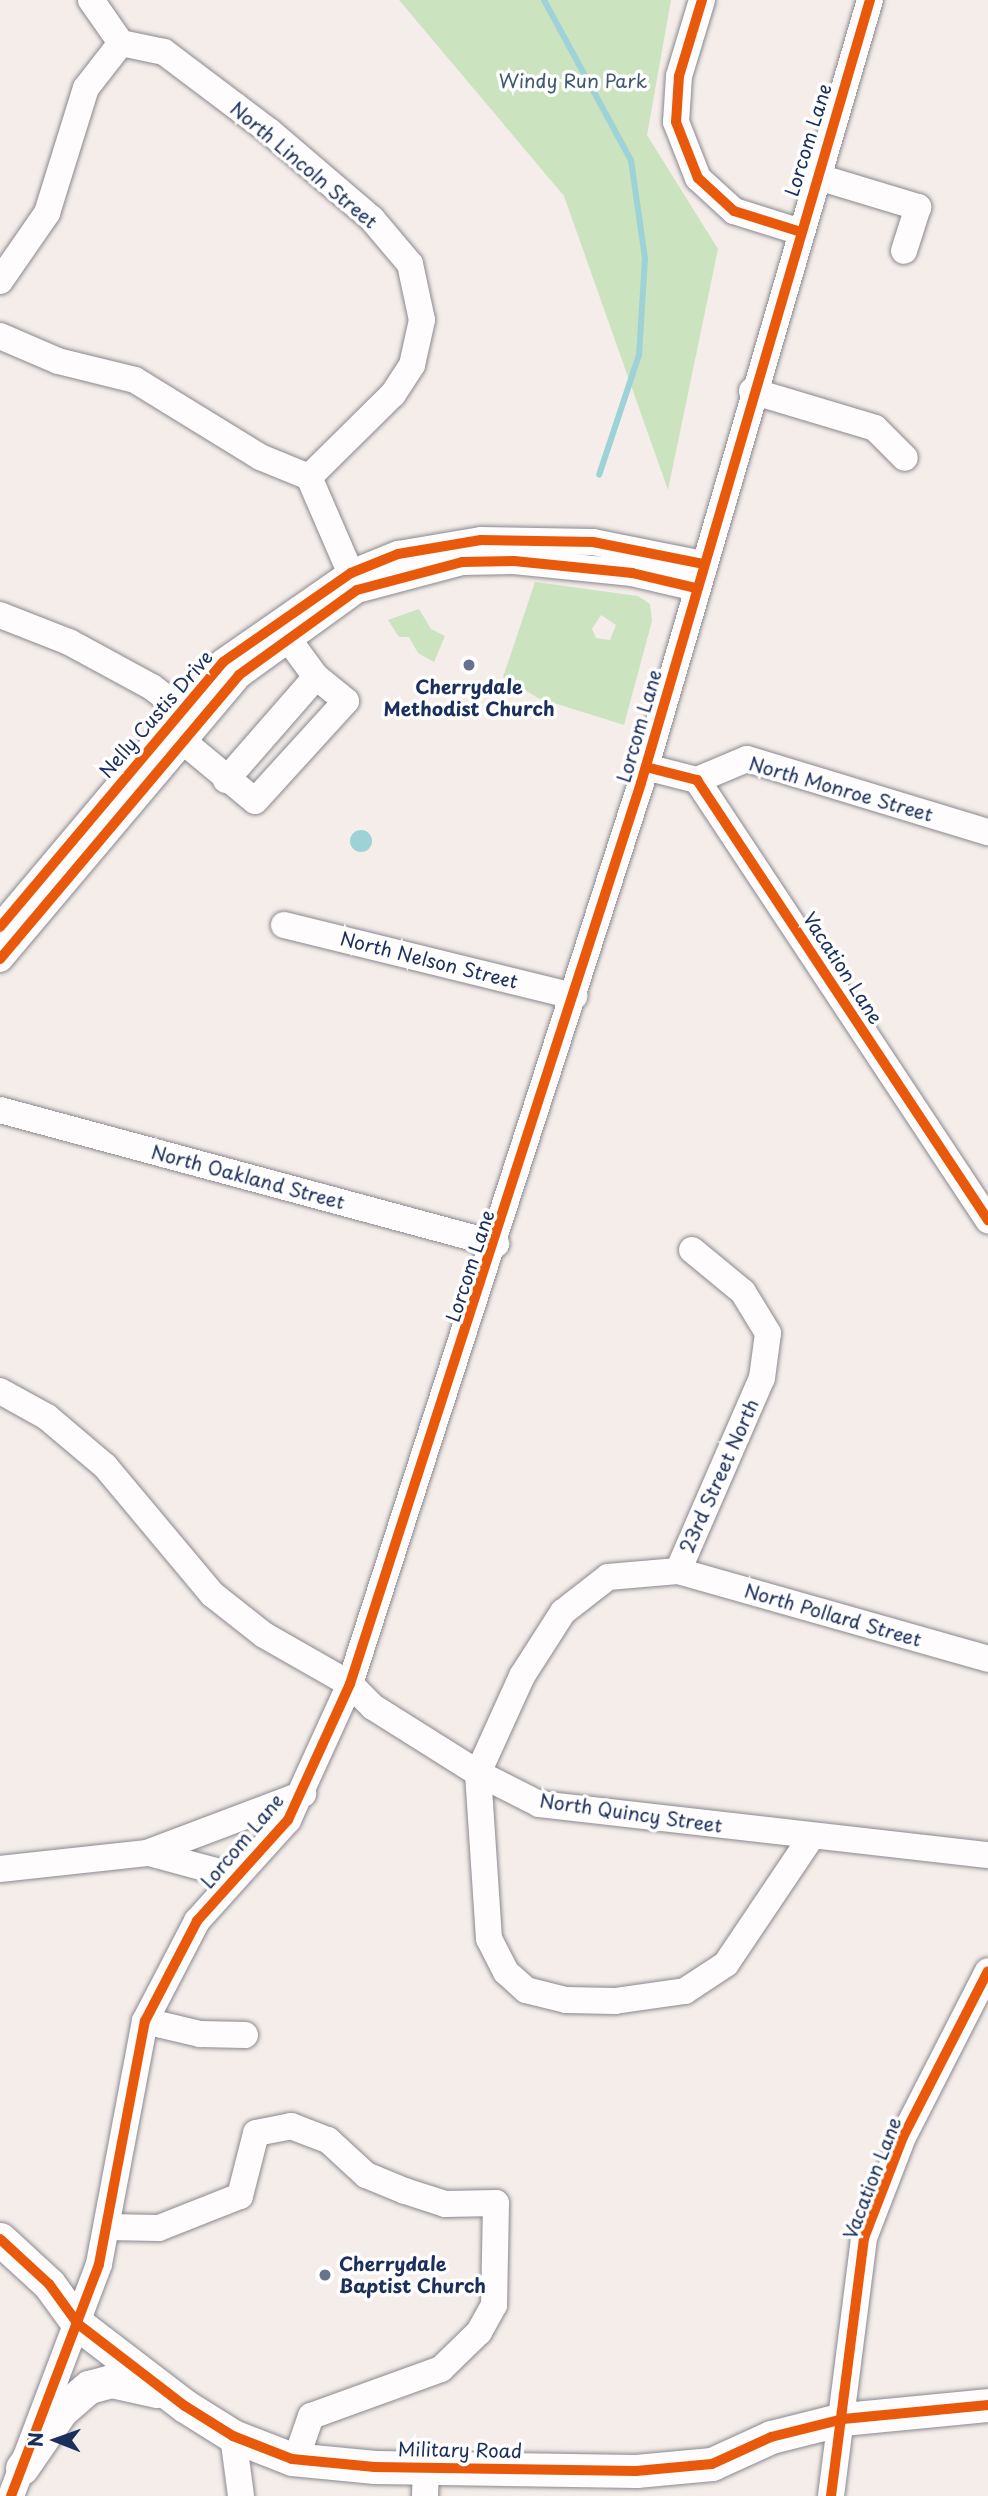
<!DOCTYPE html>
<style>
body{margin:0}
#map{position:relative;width:988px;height:2496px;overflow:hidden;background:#f5ede9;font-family:"Playpen Sans",sans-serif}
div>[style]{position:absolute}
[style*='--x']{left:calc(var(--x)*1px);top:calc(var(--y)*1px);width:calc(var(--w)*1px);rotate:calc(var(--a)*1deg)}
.green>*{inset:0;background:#cce3bf}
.water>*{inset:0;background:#9dd3d7}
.round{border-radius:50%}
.stream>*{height:6px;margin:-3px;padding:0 3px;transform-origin:3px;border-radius:3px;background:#9dd3d7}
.roads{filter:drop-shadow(0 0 2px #898990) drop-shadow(0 0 2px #898990)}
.minor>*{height:26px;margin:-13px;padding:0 13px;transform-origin:13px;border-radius:13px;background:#fefcfc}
.major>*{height:33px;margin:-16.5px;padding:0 16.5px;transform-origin:16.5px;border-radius:16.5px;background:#fefcfc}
.cycleway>*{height:10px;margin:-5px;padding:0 5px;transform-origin:5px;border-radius:5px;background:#e8590c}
.dots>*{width:19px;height:19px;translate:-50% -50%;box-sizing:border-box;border:4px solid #fff;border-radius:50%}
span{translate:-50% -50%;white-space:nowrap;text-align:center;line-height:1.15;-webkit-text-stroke:7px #fff;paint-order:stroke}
.park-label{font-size:19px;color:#3f5a6e}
.street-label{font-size:19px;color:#1b2f5e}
.poi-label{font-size:19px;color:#1b2f5e;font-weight:700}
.left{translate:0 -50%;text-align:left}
.north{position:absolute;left:21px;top:2405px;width:70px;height:70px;-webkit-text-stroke:5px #fff;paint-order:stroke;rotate:271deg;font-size:19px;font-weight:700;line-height:28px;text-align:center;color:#1b2f5e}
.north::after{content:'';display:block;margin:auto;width:24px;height:32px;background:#1b2f5e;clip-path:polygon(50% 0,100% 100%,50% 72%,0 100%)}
</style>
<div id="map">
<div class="green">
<div style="clip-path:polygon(399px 0,671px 0,647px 135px,718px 249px,668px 490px,564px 196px)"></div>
<div style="clip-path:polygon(evenodd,535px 582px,638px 596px,650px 604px,652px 621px,624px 725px,538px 698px,503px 677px,535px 582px,601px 615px,616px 625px,610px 640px,596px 638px,592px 629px,601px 615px)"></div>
<div style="clip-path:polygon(419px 609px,431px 629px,445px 636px,434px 662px,418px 653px,409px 637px,399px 637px,388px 620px)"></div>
</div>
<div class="water">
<div class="round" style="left:350px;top:830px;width:22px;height:22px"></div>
</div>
<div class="stream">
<div style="--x:544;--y:0;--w:182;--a:61.5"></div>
<div style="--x:631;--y:160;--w:99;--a:81.9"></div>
<div style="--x:645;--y:258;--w:97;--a:93.5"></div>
<div style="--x:639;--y:355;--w:126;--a:108.4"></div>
</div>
<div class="roads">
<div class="minor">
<div style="--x:91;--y:0;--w:52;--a:55.1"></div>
<div style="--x:121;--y:43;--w:44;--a:11.8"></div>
<div style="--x:164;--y:52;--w:131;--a:37"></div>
<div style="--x:269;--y:131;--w:135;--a:40.5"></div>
<div style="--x:372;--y:219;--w:59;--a:49.8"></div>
<div style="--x:410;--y:264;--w:57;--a:77.9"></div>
<div style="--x:422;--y:320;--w:46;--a:102.5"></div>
<div style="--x:412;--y:365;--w:35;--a:123"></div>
<div style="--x:393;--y:394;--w:118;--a:135.3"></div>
<div style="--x:702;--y:0;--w:79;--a:106.8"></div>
<div style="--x:679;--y:76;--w:46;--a:93.7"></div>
<div style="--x:676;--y:122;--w:60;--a:68.6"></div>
<div style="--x:698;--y:178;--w:49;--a:42.5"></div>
<div style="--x:734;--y:211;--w:67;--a:17.4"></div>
<div style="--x:815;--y:176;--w:108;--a:16.8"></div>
<div style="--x:918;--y:207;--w:46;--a:107.7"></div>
<div style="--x:0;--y:281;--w:83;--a:-55.3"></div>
<div style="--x:47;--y:213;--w:131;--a:-72.7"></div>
<div style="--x:86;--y:88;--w:57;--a:-52.1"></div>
<div style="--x:0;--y:336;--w:63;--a:23.3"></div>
<div style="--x:58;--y:361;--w:79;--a:13.9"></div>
<div style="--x:135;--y:380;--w:147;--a:31.6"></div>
<div style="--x:260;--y:457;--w:53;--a:22.2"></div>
<div style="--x:309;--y:477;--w:121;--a:66.6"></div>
<div style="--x:752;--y:391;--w:128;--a:16.7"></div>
<div style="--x:875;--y:428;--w:42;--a:45"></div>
<div style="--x:0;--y:615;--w:74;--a:21.4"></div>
<div style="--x:69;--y:642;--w:94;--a:28.5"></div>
<div style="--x:152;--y:687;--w:55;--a:38.3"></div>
<div style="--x:167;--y:728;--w:114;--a:39.7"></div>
<div style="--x:255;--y:801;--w:135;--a:-47.7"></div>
<div style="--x:346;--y:701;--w:38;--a:-141"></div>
<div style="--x:316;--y:677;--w:51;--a:-126.2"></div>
<div style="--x:646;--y:767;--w:53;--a:14.3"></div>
<div style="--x:697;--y:780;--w:528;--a:56.52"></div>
<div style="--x:226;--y:780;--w:137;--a:-48.9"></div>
<div style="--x:697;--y:780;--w:54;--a:-22.8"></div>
<div style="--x:747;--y:759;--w:252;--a:16.9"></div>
<div style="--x:284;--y:925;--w:299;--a:13.8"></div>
<div style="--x:0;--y:927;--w:346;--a:-49.9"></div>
<div style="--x:223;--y:662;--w:156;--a:-34.8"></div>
<div style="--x:351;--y:573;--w:51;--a:-22"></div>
<div style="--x:398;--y:554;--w:84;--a:-9.6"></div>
<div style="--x:481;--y:540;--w:112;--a:1"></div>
<div style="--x:593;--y:542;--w:112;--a:11.3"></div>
<div style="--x:0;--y:959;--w:371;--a:-49.9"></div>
<div style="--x:239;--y:675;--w:145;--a:-35.8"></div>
<div style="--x:357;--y:590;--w:109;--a:-14.9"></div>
<div style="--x:462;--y:562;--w:52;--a:-1.1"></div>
<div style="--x:514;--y:561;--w:119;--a:5.8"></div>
<div style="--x:632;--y:573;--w:66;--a:13.2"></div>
<div style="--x:0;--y:1110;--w:514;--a:15.12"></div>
<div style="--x:0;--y:1391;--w:54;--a:29"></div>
<div style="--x:47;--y:1417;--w:76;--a:40.2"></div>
<div style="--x:105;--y:1466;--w:167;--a:50.1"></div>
<div style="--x:212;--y:1594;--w:66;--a:38.3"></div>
<div style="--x:264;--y:1635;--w:99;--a:29.7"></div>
<div style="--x:350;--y:1684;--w:33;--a:45"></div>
<div style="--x:373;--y:1707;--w:124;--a:32.2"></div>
<div style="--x:478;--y:1773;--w:68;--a:26.9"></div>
<div style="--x:539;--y:1804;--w:452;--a:6.5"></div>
<div style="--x:678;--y:1571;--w:210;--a:-66.5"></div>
<div style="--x:762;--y:1378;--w:45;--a:-82.4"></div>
<div style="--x:768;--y:1333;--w:48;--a:-121.4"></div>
<div style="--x:743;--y:1292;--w:66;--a:-140.5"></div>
<div style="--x:812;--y:1836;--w:154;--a:123.9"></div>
<div style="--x:726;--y:1964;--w:49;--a:146.6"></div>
<div style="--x:685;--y:1991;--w:71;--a:171.9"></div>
<div style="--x:615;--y:2001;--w:49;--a:-178.8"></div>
<div style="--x:566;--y:2000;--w:41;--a:-166"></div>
<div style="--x:526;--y:1990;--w:27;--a:-138"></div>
<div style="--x:506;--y:1972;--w:37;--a:-117"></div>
<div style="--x:489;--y:1939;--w:166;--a:-93.8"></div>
<div style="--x:478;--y:1773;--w:107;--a:-65.6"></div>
<div style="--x:522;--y:1676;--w:76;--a:-57.4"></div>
<div style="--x:563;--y:1612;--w:57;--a:-37.9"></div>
<div style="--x:608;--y:1577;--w:70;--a:-4.9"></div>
<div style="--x:678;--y:1571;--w:322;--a:15.8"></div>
<div style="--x:149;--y:1853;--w:88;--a:15.1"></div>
<div style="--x:0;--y:1869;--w:148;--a:-6.2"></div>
<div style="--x:147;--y:1853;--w:167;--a:-20.7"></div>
<div style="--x:145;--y:2021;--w:57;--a:13.3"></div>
<div style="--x:200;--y:2034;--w:45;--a:1.3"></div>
<div style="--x:107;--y:2227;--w:52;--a:1.1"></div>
<div style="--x:159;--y:2228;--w:87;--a:-21.6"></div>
<div style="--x:240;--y:2196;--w:65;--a:-75.7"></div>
<div style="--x:256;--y:2133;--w:36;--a:-11"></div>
<div style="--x:291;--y:2126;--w:40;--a:21"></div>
<div style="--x:328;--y:2140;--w:52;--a:42.6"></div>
<div style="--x:366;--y:2175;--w:42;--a:22.3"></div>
<div style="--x:405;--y:2191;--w:42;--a:18"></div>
<div style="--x:445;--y:2204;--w:51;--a:-1.1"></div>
<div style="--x:496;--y:2203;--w:102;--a:91.1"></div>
<div style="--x:494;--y:2305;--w:31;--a:119"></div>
<div style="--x:479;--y:2332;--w:53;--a:135.8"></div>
<div style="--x:441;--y:2369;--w:138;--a:160.1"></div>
<div style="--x:311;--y:2416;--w:46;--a:109.2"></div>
<div style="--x:233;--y:2436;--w:61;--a:82.4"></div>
<div style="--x:11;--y:2496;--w:248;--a:-69.2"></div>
<div style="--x:99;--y:2264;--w:247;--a:-79.3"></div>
<div style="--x:145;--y:2021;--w:113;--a:-62.5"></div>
<div style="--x:197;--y:1921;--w:136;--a:-48"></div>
<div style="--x:288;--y:1820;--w:149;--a:-65.5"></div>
<div style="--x:350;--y:1684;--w:947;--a:-72.1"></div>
<div style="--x:641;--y:783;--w:816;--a:-73.7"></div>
<div style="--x:425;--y:2496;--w:28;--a:-88"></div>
<div style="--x:831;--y:2496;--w:260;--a:-82.7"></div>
<div style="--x:864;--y:2238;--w:108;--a:-68.9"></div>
<div style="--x:903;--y:2137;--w:186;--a:-62.9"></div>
</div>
<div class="major">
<div style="--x:0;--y:2239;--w:67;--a:42.6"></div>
<div style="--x:49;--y:2284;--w:49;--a:54.1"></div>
<div style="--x:78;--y:2324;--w:135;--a:37.5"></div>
<div style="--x:185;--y:2406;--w:57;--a:32"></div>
<div style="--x:233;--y:2436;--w:63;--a:21.3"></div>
<div style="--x:292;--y:2459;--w:83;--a:5.5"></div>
<div style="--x:375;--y:2467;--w:261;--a:0.9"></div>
<div style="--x:636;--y:2471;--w:76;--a:-5.3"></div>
<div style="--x:712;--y:2464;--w:65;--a:-24.6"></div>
<div style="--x:771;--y:2437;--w:74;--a:-14"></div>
<div style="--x:843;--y:2419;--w:146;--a:-5.5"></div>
<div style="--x:22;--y:2468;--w:69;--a:-55.6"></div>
<div style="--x:61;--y:2411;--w:37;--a:-41"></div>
<div style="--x:89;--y:2387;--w:23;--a:-15"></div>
<div style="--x:111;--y:2381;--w:47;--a:12.3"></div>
</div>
</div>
<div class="cycleway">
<div style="--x:702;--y:0;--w:79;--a:106.8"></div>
<div style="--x:679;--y:76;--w:46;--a:93.7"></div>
<div style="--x:676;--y:122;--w:60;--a:68.6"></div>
<div style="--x:698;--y:178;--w:49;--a:42.5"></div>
<div style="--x:734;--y:211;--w:67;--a:17.4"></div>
<div style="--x:646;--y:767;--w:53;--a:14.3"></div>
<div style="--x:697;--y:780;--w:528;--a:56.52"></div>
<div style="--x:0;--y:927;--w:346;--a:-49.9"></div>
<div style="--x:223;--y:662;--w:156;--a:-34.8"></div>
<div style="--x:351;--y:573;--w:51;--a:-22"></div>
<div style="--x:398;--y:554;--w:84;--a:-9.6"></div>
<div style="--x:481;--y:540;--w:112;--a:1"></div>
<div style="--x:593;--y:542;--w:112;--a:11.3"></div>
<div style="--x:0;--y:959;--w:371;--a:-49.9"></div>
<div style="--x:239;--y:675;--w:145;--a:-35.8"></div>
<div style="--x:357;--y:590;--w:109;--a:-14.9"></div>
<div style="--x:462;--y:562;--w:52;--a:-1.1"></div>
<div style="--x:514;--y:561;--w:119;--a:5.8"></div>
<div style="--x:632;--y:573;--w:66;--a:13.2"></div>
<div style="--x:0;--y:2239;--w:67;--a:42.6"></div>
<div style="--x:49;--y:2284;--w:49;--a:54.1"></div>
<div style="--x:78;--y:2324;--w:135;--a:37.5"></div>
<div style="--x:185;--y:2406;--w:57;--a:32"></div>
<div style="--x:233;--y:2436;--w:63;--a:21.3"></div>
<div style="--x:292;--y:2459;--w:83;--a:5.5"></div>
<div style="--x:375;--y:2467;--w:261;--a:0.9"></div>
<div style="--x:636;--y:2471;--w:76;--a:-5.3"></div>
<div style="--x:712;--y:2464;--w:65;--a:-24.6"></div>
<div style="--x:771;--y:2437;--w:74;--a:-14"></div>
<div style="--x:843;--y:2419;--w:146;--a:-5.5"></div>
<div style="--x:11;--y:2496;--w:248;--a:-69.2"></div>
<div style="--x:99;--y:2264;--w:247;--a:-79.3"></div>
<div style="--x:145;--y:2021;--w:113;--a:-62.5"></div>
<div style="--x:197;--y:1921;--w:136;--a:-48"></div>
<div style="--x:288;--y:1820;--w:149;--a:-65.5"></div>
<div style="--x:350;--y:1684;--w:947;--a:-72.1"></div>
<div style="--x:641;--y:783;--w:816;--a:-73.7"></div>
<div style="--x:831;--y:2496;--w:260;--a:-82.7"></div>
<div style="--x:864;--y:2238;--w:108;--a:-68.9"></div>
<div style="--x:903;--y:2137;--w:186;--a:-62.9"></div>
</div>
<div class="dots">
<div style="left:469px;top:665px;background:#67728f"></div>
<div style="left:325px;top:2275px;background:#67728f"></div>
</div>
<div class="park-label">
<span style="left:573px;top:81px">Windy Run Park</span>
</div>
<div class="street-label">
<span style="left:808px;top:140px;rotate:-73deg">Lorcom Lane</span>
<span style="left:304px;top:165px;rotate:40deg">North Lincoln Street</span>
<span style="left:156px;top:714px;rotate:-49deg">Nelly Custis Drive</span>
<span style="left:639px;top:726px;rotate:-74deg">Lorcom Lane</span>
<span style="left:841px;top:789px;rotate:16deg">North Monroe Street</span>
<span style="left:429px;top:960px;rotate:14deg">North Nelson Street</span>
<span style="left:843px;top:968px;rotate:57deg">Vacation Lane</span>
<span style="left:248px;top:1177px;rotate:15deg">North Oakland Street</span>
<span style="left:470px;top:1266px;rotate:-72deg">Lorcom Lane</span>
<span style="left:719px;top:1476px;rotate:-66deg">23rd Street North</span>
<span style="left:833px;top:1615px;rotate:16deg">North Pollard Street</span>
<span style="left:631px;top:1813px;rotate:8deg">North Quincy Street</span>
<span style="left:242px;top:1841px;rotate:-50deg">Lorcom Lane</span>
<span style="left:872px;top:2178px;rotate:-69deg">Vacation Lane</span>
<span style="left:460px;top:2450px;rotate:1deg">Military Road</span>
</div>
<div class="poi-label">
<span style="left:469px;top:698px">Cherrydale<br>Methodist Church</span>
<span class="left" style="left:339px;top:2275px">Cherrydale<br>Baptist Church</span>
</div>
<div class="north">N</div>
</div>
